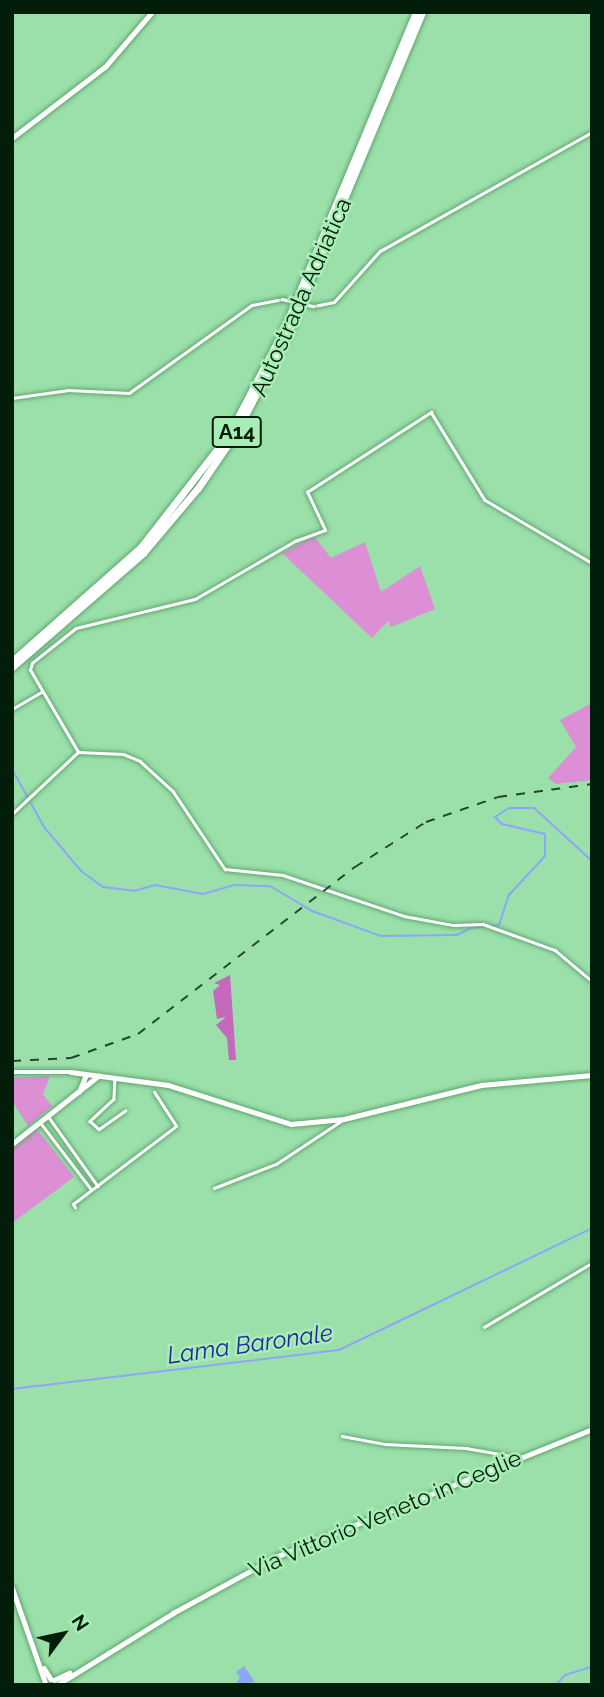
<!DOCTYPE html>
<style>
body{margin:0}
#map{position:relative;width:604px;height:1697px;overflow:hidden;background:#9be0aa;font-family:Raleway,sans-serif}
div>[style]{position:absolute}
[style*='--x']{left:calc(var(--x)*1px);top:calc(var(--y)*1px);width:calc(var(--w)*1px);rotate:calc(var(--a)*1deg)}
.green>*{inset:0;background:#dc8fd4}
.forest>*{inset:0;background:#c469bc}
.water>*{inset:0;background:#8da6f9}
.stream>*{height:2px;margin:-1px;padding:0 1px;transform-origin:1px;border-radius:1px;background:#8da6f9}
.roads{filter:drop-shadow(0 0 2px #61a571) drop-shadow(0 0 2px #61a571)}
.street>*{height:2.5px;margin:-1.25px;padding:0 1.25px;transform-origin:1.25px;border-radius:1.25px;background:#fff}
.secondary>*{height:4.5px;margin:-2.25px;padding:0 2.25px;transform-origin:2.25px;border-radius:2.25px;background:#fff}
.highway>*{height:7px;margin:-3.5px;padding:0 3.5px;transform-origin:3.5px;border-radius:3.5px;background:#fff}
.rail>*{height:2px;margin-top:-1px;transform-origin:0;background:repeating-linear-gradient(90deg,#22462b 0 9px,transparent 0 18px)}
.bridges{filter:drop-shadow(0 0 2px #61a571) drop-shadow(0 0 2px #61a571)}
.street-bridge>*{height:2.5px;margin:-1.25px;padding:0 1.25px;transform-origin:1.25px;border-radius:1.25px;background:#fff}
span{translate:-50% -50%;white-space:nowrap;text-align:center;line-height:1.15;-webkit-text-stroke:5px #a8edb6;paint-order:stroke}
.shield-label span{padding:2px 5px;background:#a8edb6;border:2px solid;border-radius:5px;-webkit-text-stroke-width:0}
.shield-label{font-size:21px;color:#021d09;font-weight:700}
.street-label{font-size:23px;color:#021d09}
.water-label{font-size:24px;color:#21289d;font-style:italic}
.frame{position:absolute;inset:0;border:14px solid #021d09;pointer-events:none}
.north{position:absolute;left:28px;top:1599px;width:70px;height:70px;-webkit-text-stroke:5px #a8edb6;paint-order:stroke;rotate:57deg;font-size:19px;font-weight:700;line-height:28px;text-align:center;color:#021d09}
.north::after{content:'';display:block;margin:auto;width:24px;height:32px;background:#021d09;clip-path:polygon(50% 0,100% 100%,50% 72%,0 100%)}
</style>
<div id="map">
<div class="green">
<div style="clip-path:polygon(314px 536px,331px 558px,365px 542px,381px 592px,420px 566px,435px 609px,391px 627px,388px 621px,372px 638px,282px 553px)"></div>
<div style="clip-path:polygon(592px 703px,592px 780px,556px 784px,548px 778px,576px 747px,560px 720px)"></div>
<div style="clip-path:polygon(50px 1076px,43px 1094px,52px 1106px,28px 1126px,12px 1101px,12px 1078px)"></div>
<div style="clip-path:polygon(37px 1129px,74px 1177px,12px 1223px,12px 1148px)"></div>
</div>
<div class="forest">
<div style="clip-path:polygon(230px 975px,236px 1060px,229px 1060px,227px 1038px,216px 1025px,226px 1017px,217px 1019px,213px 991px,220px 985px,214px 983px)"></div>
</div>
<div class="water">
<div style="clip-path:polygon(244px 1666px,255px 1682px,235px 1685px,240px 1678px,236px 1672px)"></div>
</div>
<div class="stream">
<div style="--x:12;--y:769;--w:66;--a:61.1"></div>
<div style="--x:44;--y:827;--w:57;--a:49.9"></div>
<div style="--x:81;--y:871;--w:27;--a:36"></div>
<div style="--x:103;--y:887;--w:31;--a:7"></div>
<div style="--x:134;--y:891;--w:22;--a:-16"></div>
<div style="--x:155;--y:885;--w:49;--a:10.6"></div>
<div style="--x:203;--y:894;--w:33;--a:-16"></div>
<div style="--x:235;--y:885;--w:35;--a:2"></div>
<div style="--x:270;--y:886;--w:49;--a:30.8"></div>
<div style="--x:312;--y:911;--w:73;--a:19.9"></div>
<div style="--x:381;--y:936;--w:76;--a:-0.8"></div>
<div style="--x:457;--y:935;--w:16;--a:-27"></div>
<div style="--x:471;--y:928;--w:28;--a:-6"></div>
<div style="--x:499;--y:925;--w:32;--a:-72"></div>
<div style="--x:509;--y:895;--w:53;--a:-47.3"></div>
<div style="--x:545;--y:856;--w:22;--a:-90"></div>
<div style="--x:545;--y:834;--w:44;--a:-166.9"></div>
<div style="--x:502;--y:824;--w:10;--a:-135"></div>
<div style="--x:495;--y:817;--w:17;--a:-33"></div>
<div style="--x:509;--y:808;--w:25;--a:0"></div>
<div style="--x:534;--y:808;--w:79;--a:42.4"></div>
<div style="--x:12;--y:1389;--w:329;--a:-6.8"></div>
<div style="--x:339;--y:1350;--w:281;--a:-25.7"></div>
<div style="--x:556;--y:1685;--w:13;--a:-48"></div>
<div style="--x:565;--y:1675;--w:28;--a:-17"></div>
</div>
<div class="roads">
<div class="street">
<div style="--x:314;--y:306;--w:20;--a:-11"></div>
<div style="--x:334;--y:302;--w:69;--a:-48"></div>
<div style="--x:380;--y:251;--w:243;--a:-29.3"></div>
<div style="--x:12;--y:398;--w:57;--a:-8.1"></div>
<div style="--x:68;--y:390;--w:61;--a:2.8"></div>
<div style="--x:129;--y:393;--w:151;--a:-35.6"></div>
<div style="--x:252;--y:305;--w:31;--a:-11"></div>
<div style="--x:12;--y:709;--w:34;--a:-30"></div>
<div style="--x:78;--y:752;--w:95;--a:-120.3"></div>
<div style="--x:30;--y:670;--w:7;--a:-74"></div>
<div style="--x:32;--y:663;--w:56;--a:-38.5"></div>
<div style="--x:76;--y:628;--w:122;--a:-13.7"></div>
<div style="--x:195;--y:599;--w:116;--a:-30.1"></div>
<div style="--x:295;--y:541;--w:32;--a:-20"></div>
<div style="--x:325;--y:530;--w:42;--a:-115.3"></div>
<div style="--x:307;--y:492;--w:148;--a:-32.8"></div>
<div style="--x:431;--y:412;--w:103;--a:58.5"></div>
<div style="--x:485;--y:500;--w:124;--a:30.5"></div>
<div style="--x:78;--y:752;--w:45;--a:2.5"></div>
<div style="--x:123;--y:754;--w:18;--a:22"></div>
<div style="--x:140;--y:761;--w:45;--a:42.3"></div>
<div style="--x:173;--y:791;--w:94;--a:56.3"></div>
<div style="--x:225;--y:869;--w:58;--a:5.9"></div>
<div style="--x:283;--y:875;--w:128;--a:18.7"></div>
<div style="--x:404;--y:916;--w:50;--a:10.4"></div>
<div style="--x:453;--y:925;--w:30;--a:-2"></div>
<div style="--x:483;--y:924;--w:77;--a:19.9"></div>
<div style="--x:555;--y:950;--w:48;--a:40"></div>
<div style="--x:12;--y:814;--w:91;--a:-43.2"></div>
<div style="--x:115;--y:1078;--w:21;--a:93"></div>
<div style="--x:114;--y:1099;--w:33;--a:137"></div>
<div style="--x:90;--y:1121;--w:12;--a:42"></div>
<div style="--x:99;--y:1129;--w:32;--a:-35"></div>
<div style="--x:48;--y:1116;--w:86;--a:54.5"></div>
<div style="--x:40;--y:1122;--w:84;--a:52.7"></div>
<div style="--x:214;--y:1188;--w:66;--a:-21.2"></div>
<div style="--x:276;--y:1164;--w:82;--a:-33.5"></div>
<div style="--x:75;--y:1208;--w:4;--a:-117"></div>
<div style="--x:73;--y:1204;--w:129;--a:-37.1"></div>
<div style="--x:176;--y:1126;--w:40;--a:-122.9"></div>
<div style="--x:484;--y:1327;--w:126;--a:-30.7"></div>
<div style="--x:342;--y:1436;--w:44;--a:10.5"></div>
<div style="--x:385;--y:1444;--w:81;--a:2.8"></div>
<div style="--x:466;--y:1448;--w:52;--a:10"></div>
</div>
<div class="secondary">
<div style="--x:12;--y:138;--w:117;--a:-37.4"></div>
<div style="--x:105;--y:67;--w:72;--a:-49.5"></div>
<div style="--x:12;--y:1072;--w:59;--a:0"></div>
<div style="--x:71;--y:1072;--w:98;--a:7.6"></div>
<div style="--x:168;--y:1085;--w:129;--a:17.6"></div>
<div style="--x:291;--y:1124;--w:53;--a:-5.4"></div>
<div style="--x:344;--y:1119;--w:141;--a:-13.9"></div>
<div style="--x:481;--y:1085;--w:111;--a:-5.1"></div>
<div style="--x:79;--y:1092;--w:18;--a:-68"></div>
<div style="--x:12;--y:1144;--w:110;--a:-38.3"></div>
<div style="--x:12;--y:1587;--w:100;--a:70.7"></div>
<div style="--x:44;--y:1668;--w:13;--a:58"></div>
<div style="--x:54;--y:1680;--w:17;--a:-25"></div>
<div style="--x:57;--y:1685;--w:137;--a:-31.8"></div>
<div style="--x:173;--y:1613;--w:119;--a:-28.5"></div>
<div style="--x:278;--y:1556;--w:339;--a:-22"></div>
</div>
<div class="highway">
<div style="--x:12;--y:661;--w:172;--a:-41.5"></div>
<div style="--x:141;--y:547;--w:143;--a:-52.1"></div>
<div style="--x:229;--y:434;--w:119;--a:-62.4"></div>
<div style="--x:284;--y:329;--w:343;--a:-67.4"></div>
<div style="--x:12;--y:667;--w:174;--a:-41"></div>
<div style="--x:143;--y:553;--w:85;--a:-49.8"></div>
<div style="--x:198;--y:488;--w:69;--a:-55.6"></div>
<div style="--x:237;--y:431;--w:116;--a:-62.8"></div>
<div style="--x:290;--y:328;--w:342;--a:-67.3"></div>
</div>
</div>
<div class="rail">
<div style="--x:12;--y:1061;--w:59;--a:-2.9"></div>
<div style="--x:71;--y:1058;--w:71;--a:-19.7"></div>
<div style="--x:138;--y:1034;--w:274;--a:-37.6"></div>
<div style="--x:355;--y:867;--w:84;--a:-32.4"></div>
<div style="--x:426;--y:822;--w:76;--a:-19.1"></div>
<div style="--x:498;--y:797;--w:95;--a:-7.9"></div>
</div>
<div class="bridges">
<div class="street-bridge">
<div style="--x:282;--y:299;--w:32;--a:13"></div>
</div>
</div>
<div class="shield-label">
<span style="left:237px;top:432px">A14</span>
</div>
<div class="street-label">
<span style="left:301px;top:297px;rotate:-66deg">Autostrada Adriatica</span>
<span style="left:385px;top:1514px;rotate:-23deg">Via Vittorio Veneto in Ceglie</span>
</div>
<div class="water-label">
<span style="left:250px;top:1344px;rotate:-8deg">Lama Baronale</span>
</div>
<div class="frame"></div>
<div class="north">N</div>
</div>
